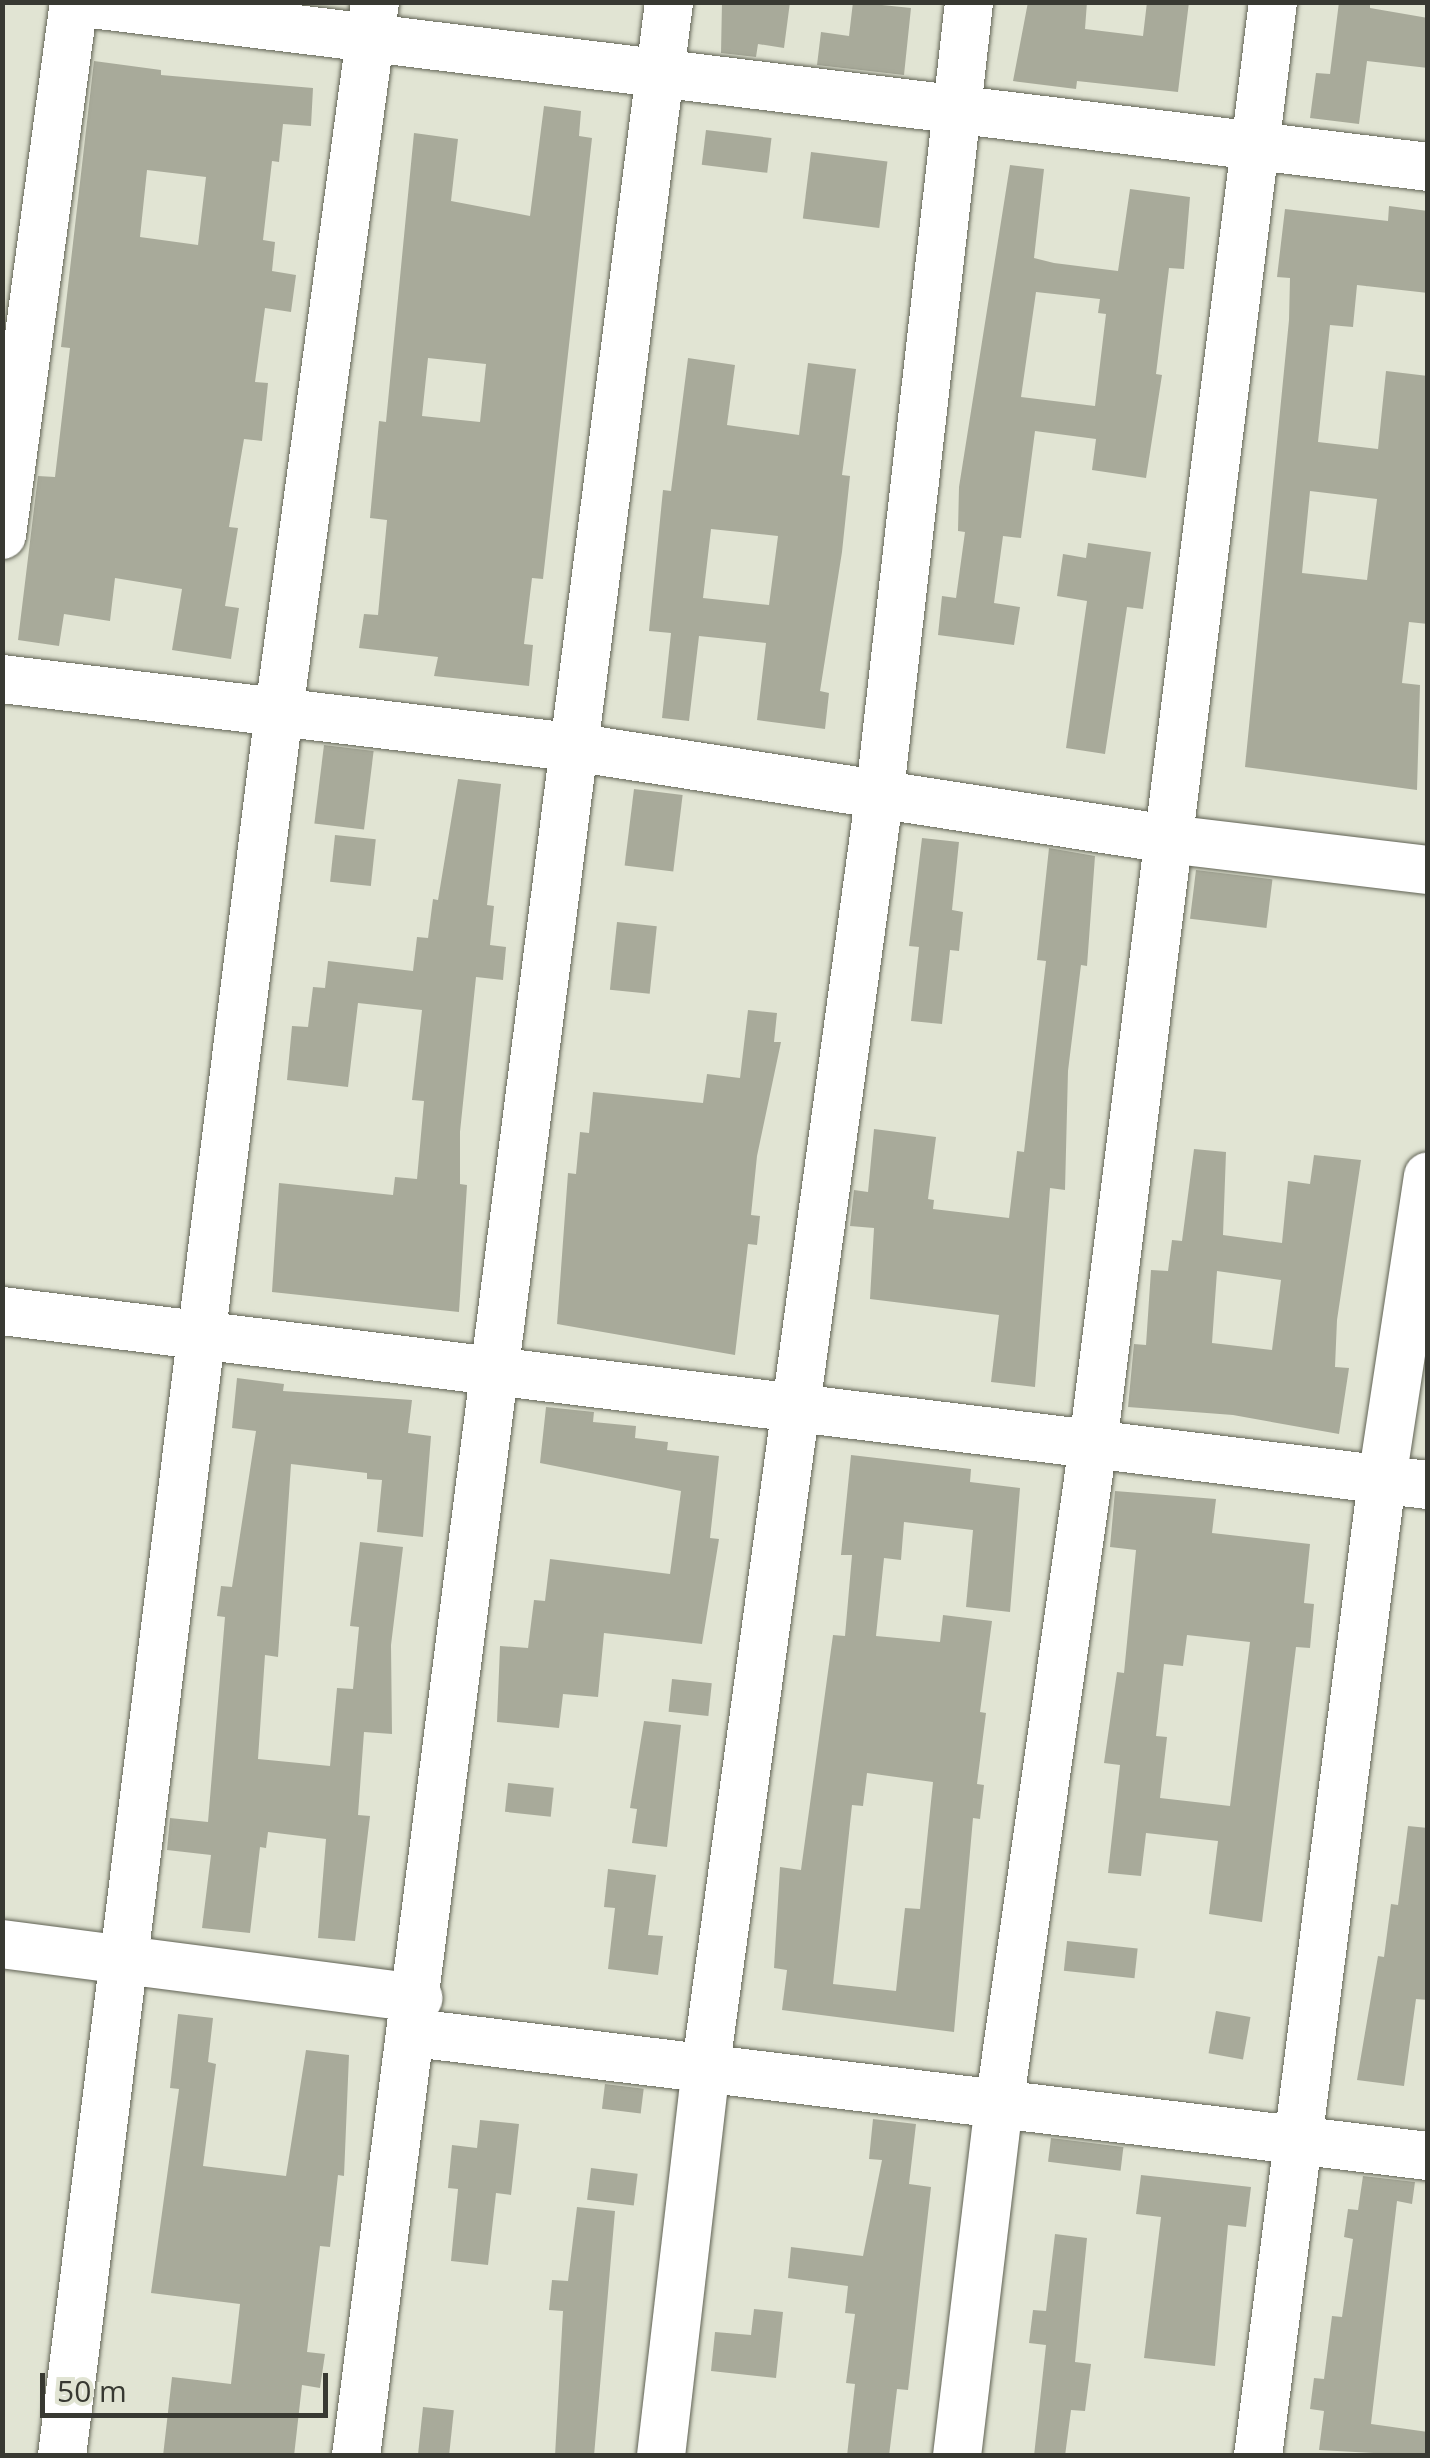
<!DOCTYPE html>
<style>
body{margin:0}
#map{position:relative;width:1430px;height:2458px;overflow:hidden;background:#e1e4d3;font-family:"Open Sans",sans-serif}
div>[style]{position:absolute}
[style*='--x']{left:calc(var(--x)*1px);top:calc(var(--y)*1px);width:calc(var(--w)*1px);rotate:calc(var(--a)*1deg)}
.building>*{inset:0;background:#a8aa9a;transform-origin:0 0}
.roads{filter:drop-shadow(0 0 2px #606254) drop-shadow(0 0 2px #606254)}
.minor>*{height:48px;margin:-24px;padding:0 24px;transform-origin:24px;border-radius:24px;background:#fff}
span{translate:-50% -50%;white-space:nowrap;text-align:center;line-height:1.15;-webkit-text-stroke:9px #e1e4d3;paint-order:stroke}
.frame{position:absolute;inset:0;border:5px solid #383932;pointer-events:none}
.scale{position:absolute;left:40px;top:2373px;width:288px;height:45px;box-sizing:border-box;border:5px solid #383932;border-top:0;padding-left:12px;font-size:30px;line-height:35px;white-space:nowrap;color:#383932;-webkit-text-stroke:8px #e1e4d3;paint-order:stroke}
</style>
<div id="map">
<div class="building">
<div style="clip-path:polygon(722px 2px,790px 2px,784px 48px,758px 44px,756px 57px,721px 53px)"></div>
<div style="clip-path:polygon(853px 2px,911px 8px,904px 75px,817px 65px,821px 32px,849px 36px)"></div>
<div style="clip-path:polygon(1028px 2px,1087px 2px,1085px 29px,1143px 36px,1147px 2px,1189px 2px,1178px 92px,1077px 81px,1076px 89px,1013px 81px)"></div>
<div style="clip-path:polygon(1339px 2px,1370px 2px,1370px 8px,1428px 18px,1428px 68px,1367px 61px,1359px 124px,1310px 118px,1316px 73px,1330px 74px)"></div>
<div style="clip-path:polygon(evenodd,94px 61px,161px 70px,161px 75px,313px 88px,311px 126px,283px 124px,279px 162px,272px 161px,263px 240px,275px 242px,272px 271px,296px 275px,291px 312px,265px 308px,255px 382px,268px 383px,262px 441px,244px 439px,229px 527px,238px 528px,225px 606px,239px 608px,231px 659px,172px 650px,182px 589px,115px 578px,110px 621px,64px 614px,59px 646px,18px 640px,38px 476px,55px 477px,70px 348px,61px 347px,94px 61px,147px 170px,206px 177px,198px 245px,140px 237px,147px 170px)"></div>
<div style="clip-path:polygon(evenodd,544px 106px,581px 111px,579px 136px,592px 138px,543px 579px,532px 578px,524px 644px,533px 645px,529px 686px,434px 676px,438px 657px,359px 648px,364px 614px,378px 615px,387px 520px,370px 518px,379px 421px,386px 422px,414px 133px,458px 139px,451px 201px,530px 216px,544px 106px,428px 358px,486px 364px,480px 422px,422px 416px,428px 358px)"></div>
<div style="left:706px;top:130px;width:66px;height:35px;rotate:7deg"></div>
<div style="left:811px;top:152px;width:77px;height:67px;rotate:7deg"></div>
<div style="clip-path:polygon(evenodd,1010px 165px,1044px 169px,1034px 258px,1054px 263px,1118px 271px,1130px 189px,1190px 197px,1184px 269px,1169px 268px,1156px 374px,1162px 375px,1146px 478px,1092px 470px,1096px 439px,1035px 431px,1021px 538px,1003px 536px,994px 603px,1020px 607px,1014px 645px,938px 635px,942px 596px,956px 598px,965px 532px,958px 531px,959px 487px,1010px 165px,1036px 292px,1100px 299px,1098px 313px,1106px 314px,1095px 406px,1021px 397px,1036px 292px)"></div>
<div style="clip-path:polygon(evenodd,1389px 206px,1428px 211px,1428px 293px,1357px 285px,1353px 327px,1330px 325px,1318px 442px,1378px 449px,1386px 371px,1428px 376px,1428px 624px,1409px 622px,1402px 683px,1420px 685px,1417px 790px,1245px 767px,1289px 320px,1290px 278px,1277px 277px,1285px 209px,1388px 221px,1389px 206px,1310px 491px,1377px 499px,1367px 580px,1302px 573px,1310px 491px)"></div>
<div style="clip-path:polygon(evenodd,688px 358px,735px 365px,727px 425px,799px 435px,808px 363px,856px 369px,842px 475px,850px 476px,842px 552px,820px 691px,829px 693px,825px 729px,757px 720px,766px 643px,699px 636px,689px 721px,662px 718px,671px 633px,649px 631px,663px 490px,671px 491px,688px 358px,711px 529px,778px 536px,769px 605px,703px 598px,711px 529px)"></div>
<div style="clip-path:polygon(1088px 543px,1151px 552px,1143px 609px,1127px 607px,1105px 754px,1066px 748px,1087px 601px,1057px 596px,1063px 554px,1086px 558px)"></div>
<div style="left:324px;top:745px;width:50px;height:79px;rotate:7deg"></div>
<div style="clip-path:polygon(458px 779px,501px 784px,487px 905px,494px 906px,490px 945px,506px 947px,503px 980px,476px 977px,460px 1132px,460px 1184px,467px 1185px,459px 1312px,272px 1292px,279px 1183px,393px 1195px,395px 1177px,417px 1179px,424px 1101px,412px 1100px,422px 1010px,358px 1003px,348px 1087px,287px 1080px,292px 1026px,308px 1027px,313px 987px,325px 988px,328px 961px,413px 971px,417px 937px,428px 938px,433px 899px,438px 900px)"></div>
<div style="left:634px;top:789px;width:49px;height:77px;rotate:7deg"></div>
<div style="left:335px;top:835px;width:41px;height:47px;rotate:6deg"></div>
<div style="clip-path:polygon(922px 838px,959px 842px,952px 910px,963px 912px,959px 951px,950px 950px,942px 1024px,911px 1021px,919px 947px,909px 946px)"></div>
<div style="clip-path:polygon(1049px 848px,1095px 856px,1087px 966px,1081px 965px,1068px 1071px,1065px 1190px,1050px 1188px,1035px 1387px,991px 1382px,999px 1315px,870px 1299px,874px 1228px,850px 1226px,854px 1190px,868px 1192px,874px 1129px,936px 1137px,928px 1199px,934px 1200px,933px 1209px,1009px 1218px,1017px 1151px,1024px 1152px,1046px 961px,1037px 960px)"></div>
<div style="left:1196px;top:870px;width:77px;height:49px;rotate:7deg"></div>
<div style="left:617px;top:922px;width:40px;height:68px;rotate:6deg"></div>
<div style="clip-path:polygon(748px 1010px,777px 1013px,774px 1042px,781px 1042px,757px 1156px,751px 1215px,760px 1216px,757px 1245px,748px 1244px,735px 1355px,557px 1324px,568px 1173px,576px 1174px,580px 1132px,589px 1133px,593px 1092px,703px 1103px,707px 1074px,740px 1078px)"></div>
<div style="clip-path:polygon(evenodd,1194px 1149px,1226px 1152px,1223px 1235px,1282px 1243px,1288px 1181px,1310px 1184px,1314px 1155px,1361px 1160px,1337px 1320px,1335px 1367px,1349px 1368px,1339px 1434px,1233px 1415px,1128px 1407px,1134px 1344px,1146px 1345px,1151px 1270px,1168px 1271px,1172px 1240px,1182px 1241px,1194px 1149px,1217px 1271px,1281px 1280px,1272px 1350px,1212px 1343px,1217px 1271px)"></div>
<div style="clip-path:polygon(237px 1378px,284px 1384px,283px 1391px,412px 1400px,408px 1433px,431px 1436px,423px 1537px,377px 1532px,382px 1480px,367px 1479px,367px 1473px,291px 1464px,278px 1657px,265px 1655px,258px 1759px,330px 1766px,337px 1688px,353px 1689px,359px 1627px,350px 1626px,360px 1542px,403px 1547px,391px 1645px,392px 1734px,364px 1732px,358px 1815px,370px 1816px,355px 1941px,318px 1938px,326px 1839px,268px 1832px,266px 1848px,260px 1847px,250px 1933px,202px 1928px,211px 1855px,167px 1850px,170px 1818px,208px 1822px,225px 1617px,217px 1616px,221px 1586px,232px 1587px,256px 1431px,232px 1428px)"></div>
<div style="clip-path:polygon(546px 1407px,594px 1412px,593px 1422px,636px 1426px,635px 1438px,668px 1442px,667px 1450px,719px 1456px,710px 1538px,719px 1539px,702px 1644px,604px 1633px,598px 1697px,563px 1694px,559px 1728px,497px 1722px,500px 1646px,528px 1648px,534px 1600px,545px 1601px,550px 1559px,670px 1574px,681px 1491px,540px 1463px)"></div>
<div style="clip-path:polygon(evenodd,851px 1455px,971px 1469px,970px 1482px,1020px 1488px,1010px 1612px,966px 1607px,973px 1530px,904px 1522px,901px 1560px,884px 1558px,876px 1636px,940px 1642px,943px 1615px,992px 1621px,980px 1712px,986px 1713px,977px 1784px,984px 1785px,980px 1819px,973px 1818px,954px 2032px,782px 2010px,787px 1970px,774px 1968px,780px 1867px,801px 1870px,833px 1635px,845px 1636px,852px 1555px,841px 1555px,851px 1455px,867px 1773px,933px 1782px,920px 1909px,905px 1908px,896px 1991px,833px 1984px,852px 1805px,863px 1806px,867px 1773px)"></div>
<div style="clip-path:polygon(evenodd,1115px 1491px,1216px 1499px,1212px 1533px,1310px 1544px,1304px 1603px,1314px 1604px,1310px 1648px,1296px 1647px,1262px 1922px,1209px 1914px,1218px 1841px,1146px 1833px,1141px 1876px,1108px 1873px,1120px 1765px,1104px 1763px,1117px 1672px,1124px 1673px,1136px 1550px,1110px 1547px,1115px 1491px,1187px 1635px,1250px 1642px,1230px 1806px,1160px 1798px,1167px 1737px,1156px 1736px,1164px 1664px,1183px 1666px,1187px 1635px)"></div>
<div style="left:672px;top:1679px;width:40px;height:33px;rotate:6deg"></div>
<div style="clip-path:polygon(644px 1721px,681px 1725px,667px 1847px,632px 1843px,637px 1809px,630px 1808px)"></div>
<div style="left:508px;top:1783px;width:46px;height:29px;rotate:6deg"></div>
<div style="clip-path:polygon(1408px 1826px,1428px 1828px,1428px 2000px,1416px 1999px,1404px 2086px,1357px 2080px,1378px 1956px,1384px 1957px,1391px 1904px,1398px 1905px)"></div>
<div style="clip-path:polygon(608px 1869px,656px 1875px,648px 1935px,663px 1936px,658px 1975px,608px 1969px,615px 1908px,604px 1907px)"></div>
<div style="left:1067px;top:1941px;width:71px;height:30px;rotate:6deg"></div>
<div style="left:1216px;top:2011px;width:35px;height:43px;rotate:10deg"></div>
<div style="clip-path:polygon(178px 2014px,213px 2018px,208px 2062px,216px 2064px,203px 2166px,286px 2176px,306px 2050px,349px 2055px,344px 2176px,338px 2175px,330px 2247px,320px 2246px,307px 2352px,325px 2354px,320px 2388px,302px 2385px,294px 2456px,163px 2456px,172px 2377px,231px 2384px,240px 2304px,151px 2293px,179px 2089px,170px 2088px)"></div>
<div style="left:605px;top:2084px;width:39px;height:25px;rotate:7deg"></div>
<div style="clip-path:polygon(873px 2119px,916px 2124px,909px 2184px,931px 2187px,908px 2390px,897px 2389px,889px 2456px,847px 2456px,855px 2384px,846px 2383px,855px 2314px,845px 2313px,848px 2286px,788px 2278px,791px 2247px,863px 2256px,882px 2160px,869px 2159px)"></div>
<div style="clip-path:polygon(480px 2120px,519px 2124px,511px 2195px,496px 2193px,488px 2265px,451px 2261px,458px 2189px,448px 2188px,452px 2145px,477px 2148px)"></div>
<div style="left:1051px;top:2138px;width:73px;height:24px;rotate:7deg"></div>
<div style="left:591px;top:2168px;width:47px;height:32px;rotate:7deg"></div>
<div style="clip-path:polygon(1141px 2175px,1251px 2187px,1246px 2227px,1228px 2225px,1215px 2366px,1144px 2358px,1161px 2217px,1136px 2214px)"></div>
<div style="clip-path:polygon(1363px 2176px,1415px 2182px,1412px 2204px,1397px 2201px,1371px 2424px,1428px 2432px,1428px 2456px,1319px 2450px,1324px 2411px,1310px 2409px,1314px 2378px,1324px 2379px,1332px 2316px,1342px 2317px,1353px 2239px,1344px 2237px,1348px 2209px,1358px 2210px)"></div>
<div style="clip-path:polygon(577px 2207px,615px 2211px,594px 2456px,555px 2456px,563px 2311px,549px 2310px,552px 2280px,568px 2281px)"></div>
<div style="clip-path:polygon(1055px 2234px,1087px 2238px,1075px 2362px,1091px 2364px,1085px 2411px,1071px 2410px,1065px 2456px,1034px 2456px,1046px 2345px,1029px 2343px,1033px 2310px,1046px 2311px)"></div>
<div style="clip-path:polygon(754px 2309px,783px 2312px,776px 2378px,711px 2371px,715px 2332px,751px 2335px)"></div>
<div style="left:423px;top:2407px;width:31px;height:49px;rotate:6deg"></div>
</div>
<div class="roads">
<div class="minor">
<div style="--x:75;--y:2;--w:1363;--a:6.95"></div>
<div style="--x:2;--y:535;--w:538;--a:-82.31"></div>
<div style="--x:2;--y:679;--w:581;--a:6.82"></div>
<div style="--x:579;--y:748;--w:596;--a:8.78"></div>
<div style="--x:1168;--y:839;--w:262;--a:6.8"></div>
<div style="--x:2;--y:1311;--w:1437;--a:6.96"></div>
<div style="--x:2;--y:1944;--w:420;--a:7.4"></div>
<div style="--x:414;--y:2033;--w:1021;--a:6.92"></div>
<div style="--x:62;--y:2456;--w:1758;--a:-82.91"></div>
<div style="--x:279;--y:711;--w:715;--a:-82.29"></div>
<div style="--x:356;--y:2456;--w:2474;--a:-82.73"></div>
<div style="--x:661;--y:2456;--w:394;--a:-83.4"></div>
<div style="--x:706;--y:2065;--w:1286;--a:-82.22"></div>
<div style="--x:880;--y:791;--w:794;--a:-83.56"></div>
<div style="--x:957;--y:2456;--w:353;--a:-83.2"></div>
<div style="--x:999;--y:2106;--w:668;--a:-81.91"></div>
<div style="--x:1093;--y:1445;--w:1454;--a:-82.89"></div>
<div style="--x:1258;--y:2456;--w:984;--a:-82.76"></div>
<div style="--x:1382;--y:1480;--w:307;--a:-81.4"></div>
</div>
</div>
<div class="frame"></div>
<div class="scale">50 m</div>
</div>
